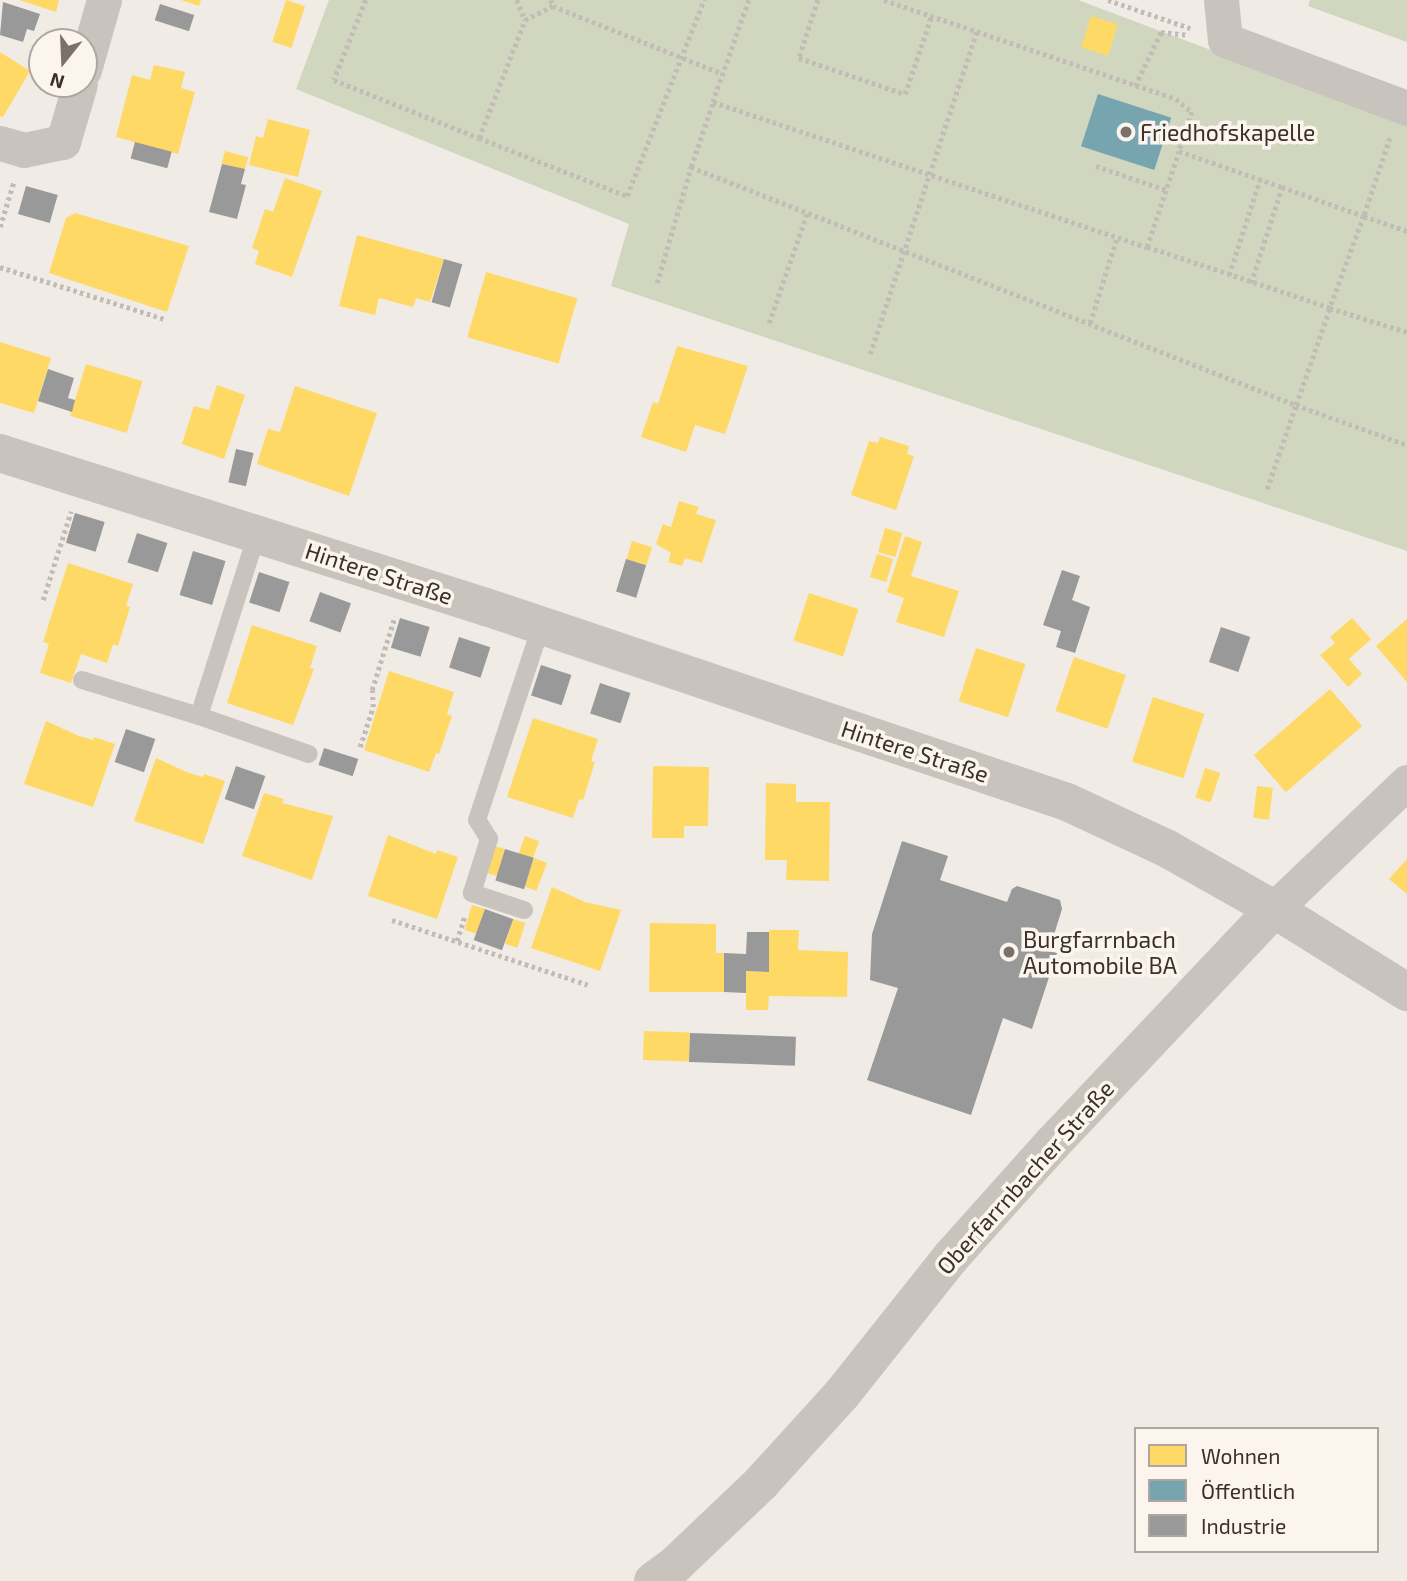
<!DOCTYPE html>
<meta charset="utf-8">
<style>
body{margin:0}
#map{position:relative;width:1407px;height:1581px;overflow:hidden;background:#f0ebe5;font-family:"Exo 2",sans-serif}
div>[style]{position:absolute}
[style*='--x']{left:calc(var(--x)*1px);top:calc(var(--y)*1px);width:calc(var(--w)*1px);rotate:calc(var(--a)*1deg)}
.green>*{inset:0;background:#d1d6bf}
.homes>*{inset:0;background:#ffd966;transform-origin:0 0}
.public>*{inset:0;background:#76a5af;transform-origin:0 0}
.industry>*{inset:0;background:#999;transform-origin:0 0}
.path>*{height:4.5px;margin-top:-2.25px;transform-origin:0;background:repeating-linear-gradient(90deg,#c2bbb6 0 3.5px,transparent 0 7px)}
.service>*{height:18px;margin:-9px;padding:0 9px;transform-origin:9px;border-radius:9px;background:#c9c3be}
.minor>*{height:35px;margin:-17.5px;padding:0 17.5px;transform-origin:17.5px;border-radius:17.5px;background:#c9c3be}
.tertiary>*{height:38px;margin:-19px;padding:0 19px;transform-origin:19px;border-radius:19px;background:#c9c3be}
.dots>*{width:19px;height:19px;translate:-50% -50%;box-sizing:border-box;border:4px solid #fbf5ee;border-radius:50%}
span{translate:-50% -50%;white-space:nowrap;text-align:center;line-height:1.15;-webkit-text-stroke:7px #fbf5ee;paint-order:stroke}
.poi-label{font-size:23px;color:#3b302b}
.left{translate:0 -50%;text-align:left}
.street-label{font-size:23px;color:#3b302b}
.legend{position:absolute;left:1134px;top:1427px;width:245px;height:126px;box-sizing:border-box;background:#fbf5ee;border:2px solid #aea6a0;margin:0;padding:9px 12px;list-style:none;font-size:21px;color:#3b302b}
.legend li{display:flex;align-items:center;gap:14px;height:35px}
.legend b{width:35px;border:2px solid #aea6a0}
.north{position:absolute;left:28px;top:28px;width:70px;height:70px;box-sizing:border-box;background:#fbf5ee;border:2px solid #aea6a0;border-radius:50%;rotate:198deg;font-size:19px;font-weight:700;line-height:28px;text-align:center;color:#3b302b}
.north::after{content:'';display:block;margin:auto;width:24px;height:32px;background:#7a716c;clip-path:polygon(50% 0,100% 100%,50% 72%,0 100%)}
</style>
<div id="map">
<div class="green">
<div style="clip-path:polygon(329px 0,1078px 0,1407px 124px,1407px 551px,611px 286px,629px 224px,296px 89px)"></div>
<div style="clip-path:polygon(1310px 0,1407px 0,1407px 42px,1308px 6px)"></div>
</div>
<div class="homes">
<div style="clip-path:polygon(19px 0,59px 0,56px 12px)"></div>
<div style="clip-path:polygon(181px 0,201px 0,199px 6px)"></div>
<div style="left:286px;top:0;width:20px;height:44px;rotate:18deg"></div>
<div style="left:1091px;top:16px;width:28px;height:33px;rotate:17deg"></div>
<div style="clip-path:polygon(0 52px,30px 71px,3px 117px,0 116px)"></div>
<div style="clip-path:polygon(154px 65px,185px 72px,181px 88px,195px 92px,178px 154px,116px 137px,132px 75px,150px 80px)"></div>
<div style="clip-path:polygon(268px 119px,310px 130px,298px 177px,249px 165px,256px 136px,263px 138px)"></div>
<div style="left:225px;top:151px;width:24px;height:13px;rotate:15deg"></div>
<div style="clip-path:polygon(285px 178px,322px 191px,292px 277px,255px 264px,259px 251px,252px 248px,265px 209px,273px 212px)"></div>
<div style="clip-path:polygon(75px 213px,189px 246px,167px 312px,49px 273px,66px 218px)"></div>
<div style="clip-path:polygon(357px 235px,444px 259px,430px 302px,416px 298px,413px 307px,379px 298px,375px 315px,339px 306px)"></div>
<div style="left:486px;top:272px;width:95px;height:68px;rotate:16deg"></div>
<div style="clip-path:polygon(0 342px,51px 358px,34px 413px,0 403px)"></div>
<div style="clip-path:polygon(677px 346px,748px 366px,725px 434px,695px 425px,686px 452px,641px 437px,653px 402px,658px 404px)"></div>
<div style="left:86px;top:364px;width:59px;height:54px;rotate:17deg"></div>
<div style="clip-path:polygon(217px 385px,245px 395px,224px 459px,182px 444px,194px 406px,209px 410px)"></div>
<div style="clip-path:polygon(295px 386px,377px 413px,349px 496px,257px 464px,268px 429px,280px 432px)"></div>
<div style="clip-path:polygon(880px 437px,909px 446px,907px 454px,914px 456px,896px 510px,851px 495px,869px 441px,878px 443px)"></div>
<div style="clip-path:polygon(679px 501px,699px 507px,696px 514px,716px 520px,702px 563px,685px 558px,682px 566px,668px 562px,671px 553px,656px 544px,663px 524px,671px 527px)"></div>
<div style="left:885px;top:528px;width:18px;height:25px;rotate:16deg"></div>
<div style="clip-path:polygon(905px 536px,922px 542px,911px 576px,959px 591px,944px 637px,896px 622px,904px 598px,887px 592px)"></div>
<div style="left:632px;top:541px;width:21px;height:19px;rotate:17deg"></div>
<div style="left:877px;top:554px;width:17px;height:24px;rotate:17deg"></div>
<div style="clip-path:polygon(68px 563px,133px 584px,126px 606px,130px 607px,118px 646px,113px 644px,107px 663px,81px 654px,71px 683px,40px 673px,49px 644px,43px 642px)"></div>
<div style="left:809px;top:593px;width:52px;height:50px;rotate:18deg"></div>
<div style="clip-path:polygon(1352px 618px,1371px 639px,1349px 659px,1362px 674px,1348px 687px,1320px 655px,1335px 643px,1330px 637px)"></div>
<div style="clip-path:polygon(1407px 619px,1407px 682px,1376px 646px)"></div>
<div style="clip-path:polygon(252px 625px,317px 646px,310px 668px,314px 669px,293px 725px,227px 703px)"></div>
<div style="left:976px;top:648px;width:52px;height:56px;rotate:18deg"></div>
<div style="left:1074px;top:657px;width:55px;height:57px;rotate:19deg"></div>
<div style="clip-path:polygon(389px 671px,454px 692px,447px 714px,452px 716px,439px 754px,436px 753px,429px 772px,364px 750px)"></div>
<div style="left:1330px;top:689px;width:49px;height:101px;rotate:49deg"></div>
<div style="left:1153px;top:697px;width:54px;height:68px;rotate:18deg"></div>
<div style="clip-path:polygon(533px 718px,598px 739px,591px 761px,595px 762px,583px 800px,579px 799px,573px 818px,507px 797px)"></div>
<div style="clip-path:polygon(46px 721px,79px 736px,93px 740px,94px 737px,115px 744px,93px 807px,24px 784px)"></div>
<div style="clip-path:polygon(156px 758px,189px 773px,203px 777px,204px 774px,225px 781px,203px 844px,134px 821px)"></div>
<div style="clip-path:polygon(653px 766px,709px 767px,708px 826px,684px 826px,684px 838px,652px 838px)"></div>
<div style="left:1205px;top:768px;width:16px;height:31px;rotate:18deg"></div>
<div style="clip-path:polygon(766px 783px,796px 784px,796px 802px,830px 802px,829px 881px,786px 880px,787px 860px,765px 860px)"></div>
<div style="left:1257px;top:786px;width:16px;height:32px;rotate:7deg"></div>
<div style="clip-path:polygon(264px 793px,284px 799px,282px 803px,333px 816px,312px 880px,242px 856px)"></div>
<div style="clip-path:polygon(388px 835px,436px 854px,437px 850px,458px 857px,437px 919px,368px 896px)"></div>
<div style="left:525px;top:836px;width:15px;height:19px;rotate:20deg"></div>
<div style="left:494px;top:846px;width:11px;height:28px;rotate:15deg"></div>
<div style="left:534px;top:858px;width:14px;height:30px;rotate:21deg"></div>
<div style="clip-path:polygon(1407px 859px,1407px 894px,1389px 879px)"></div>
<div style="clip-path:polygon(552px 887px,585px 902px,621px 910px,600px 971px,531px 948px)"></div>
<div style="left:472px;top:905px;width:14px;height:26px;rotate:17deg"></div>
<div style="left:513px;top:919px;width:13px;height:26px;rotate:18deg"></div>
<div style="clip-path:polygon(650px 923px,716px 924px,716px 953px,724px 953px,724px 992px,649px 992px)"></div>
<div style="clip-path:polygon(769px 930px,799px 930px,798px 950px,848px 952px,847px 997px,769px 996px,768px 1010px,746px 1010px,746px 971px,769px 972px)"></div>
<div style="left:644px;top:1031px;width:46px;height:29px;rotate:2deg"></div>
</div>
<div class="public">
<div style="left:1098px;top:94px;width:77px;height:55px;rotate:18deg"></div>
</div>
<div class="industry">
<div style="clip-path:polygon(3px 2px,40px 14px,34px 31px,27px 29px,23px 42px,0 35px)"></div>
<div style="left:160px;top:4px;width:36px;height:17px;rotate:18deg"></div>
<div style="left:135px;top:142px;width:38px;height:17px;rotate:15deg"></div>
<div style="clip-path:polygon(222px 164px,245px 169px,241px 184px,246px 185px,237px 219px,209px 212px)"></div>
<div style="left:26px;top:186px;width:33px;height:29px;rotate:16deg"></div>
<div style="left:444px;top:259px;width:19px;height:45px;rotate:16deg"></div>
<div style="clip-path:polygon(48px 369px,74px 378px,68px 398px,75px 400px,72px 412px,38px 401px)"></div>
<div style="left:236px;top:449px;width:18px;height:34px;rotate:13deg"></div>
<div style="left:75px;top:513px;width:31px;height:31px;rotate:17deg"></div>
<div style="left:137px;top:533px;width:32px;height:31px;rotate:18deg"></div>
<div style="left:193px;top:551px;width:34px;height:46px;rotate:17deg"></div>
<div style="left:626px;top:559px;width:21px;height:34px;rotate:17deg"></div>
<div style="clip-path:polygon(1062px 570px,1080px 576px,1072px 600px,1090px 607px,1075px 653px,1056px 647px,1061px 631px,1043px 625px)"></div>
<div style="left:259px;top:572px;width:32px;height:32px;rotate:18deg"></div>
<div style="left:320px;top:592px;width:33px;height:31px;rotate:20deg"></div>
<div style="left:400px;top:618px;width:31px;height:31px;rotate:17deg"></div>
<div style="left:1221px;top:627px;width:31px;height:37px;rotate:19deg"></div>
<div style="left:459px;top:637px;width:33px;height:32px;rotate:18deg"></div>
<div style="left:541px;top:665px;width:32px;height:32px;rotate:18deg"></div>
<div style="left:600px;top:683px;width:32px;height:32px;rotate:18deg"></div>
<div style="left:126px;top:729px;width:31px;height:35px;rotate:19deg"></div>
<div style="left:324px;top:748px;width:36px;height:18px;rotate:18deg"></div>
<div style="left:236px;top:766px;width:31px;height:35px;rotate:19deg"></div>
<div style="clip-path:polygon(902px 841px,948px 856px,940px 880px,1007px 902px,1012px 889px,1017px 886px,1060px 900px,1062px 909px,1049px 951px,1057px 953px,1032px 1029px,1003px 1018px,971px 1115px,867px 1080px,898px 988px,870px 980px,872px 934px)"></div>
<div style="left:505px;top:849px;width:30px;height:33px;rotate:17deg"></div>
<div style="left:485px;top:909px;width:30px;height:33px;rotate:20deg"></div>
<div style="clip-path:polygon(747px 932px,769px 932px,769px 972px,746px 971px,746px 993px,724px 992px,724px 953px,746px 954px)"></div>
<div style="left:690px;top:1033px;width:106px;height:29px;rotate:2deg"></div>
</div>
<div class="path">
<div style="--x:366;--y:0;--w:86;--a:111.8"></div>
<div style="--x:334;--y:80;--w:156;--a:21.8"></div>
<div style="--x:479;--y:138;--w:127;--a:-68.7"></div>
<div style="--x:525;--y:20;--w:31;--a:-27"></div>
<div style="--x:517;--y:0;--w:22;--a:68"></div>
<div style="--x:551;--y:0;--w:6;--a:72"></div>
<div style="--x:553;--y:6;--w:183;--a:21.8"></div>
<div style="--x:749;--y:0;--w:108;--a:109.4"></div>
<div style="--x:713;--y:102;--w:458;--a:18.5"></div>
<div style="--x:818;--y:0;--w:61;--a:108.1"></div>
<div style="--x:799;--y:58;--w:112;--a:18.8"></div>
<div style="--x:905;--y:94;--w:81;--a:-71.3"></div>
<div style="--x:884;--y:0;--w:308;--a:18.7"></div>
<div style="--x:1176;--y:99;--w:21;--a:39"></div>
<div style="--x:1192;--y:112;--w:41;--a:108.4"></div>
<div style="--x:1108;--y:0;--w:87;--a:18.9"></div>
<div style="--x:1135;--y:86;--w:60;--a:-64.3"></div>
<div style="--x:1161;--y:32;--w:28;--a:6"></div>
<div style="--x:479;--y:138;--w:159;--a:21.4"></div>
<div style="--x:627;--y:196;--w:211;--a:-68.6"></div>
<div style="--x:1390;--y:138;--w:82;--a:108.4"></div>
<div style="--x:1364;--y:216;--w:98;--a:110.3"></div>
<div style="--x:1330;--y:308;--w:193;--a:-161.6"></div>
<div style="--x:1147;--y:247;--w:101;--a:-71.6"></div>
<div style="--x:1179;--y:151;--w:109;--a:19.3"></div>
<div style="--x:1282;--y:187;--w:87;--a:19.5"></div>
<div style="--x:1364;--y:216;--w:46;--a:19.2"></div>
<div style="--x:1096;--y:166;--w:74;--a:18.9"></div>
<div style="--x:691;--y:167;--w:69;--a:-71.3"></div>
<div style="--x:0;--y:227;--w:48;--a:-73.1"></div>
<div style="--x:0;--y:267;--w:173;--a:17.5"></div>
<div style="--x:1229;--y:275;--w:101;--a:-72.1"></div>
<div style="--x:657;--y:283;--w:121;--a:-73.7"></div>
<div style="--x:691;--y:167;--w:650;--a:21.47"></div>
<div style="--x:1296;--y:405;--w:103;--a:-70.7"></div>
<div style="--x:1330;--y:308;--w:81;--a:17.3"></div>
<div style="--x:1251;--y:283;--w:101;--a:-72.1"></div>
<div style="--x:769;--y:323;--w:116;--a:-70.9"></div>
<div style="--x:1090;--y:323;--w:90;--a:-72.6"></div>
<div style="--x:870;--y:354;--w:340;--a:-71.7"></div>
<div style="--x:1267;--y:489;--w:89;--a:-71"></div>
<div style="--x:1296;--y:405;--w:118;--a:19.8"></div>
<div style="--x:43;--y:600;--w:93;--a:-72.5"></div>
<div style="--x:360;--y:747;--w:42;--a:-72"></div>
<div style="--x:373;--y:707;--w:17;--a:-93"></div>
<div style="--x:372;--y:690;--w:77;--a:-72.7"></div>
<div style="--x:392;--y:920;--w:206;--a:18.3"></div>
<div style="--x:457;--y:941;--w:27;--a:-73"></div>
</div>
<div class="service">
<div style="--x:257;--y:534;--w:191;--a:107.7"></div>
<div style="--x:199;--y:716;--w:116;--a:19.1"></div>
<div style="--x:82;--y:680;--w:122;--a:17.1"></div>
<div style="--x:524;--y:910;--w:55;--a:-161.9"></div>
<div style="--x:472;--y:893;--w:57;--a:-72.5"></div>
<div style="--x:489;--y:839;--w:22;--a:-122"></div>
<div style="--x:477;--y:820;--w:204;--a:-71.7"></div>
</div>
<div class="minor">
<div style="--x:1221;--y:0;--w:40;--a:84.3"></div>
<div style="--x:1225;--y:40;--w:194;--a:20.5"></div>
<div style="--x:84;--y:70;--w:73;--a:-74.1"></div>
<div style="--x:0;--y:143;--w:25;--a:16"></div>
<div style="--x:24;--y:150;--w:40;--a:-12"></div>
<div style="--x:63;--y:142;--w:60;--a:-73.7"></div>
<div style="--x:1274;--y:909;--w:184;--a:-43.7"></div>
</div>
<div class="tertiary">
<div style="--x:0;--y:453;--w:510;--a:17.58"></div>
<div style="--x:486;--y:607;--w:613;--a:18.55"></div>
<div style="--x:1067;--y:802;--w:109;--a:24.9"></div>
<div style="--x:1166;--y:848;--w:124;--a:29.5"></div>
<div style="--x:1274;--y:909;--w:157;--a:32"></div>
<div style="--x:653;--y:1581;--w:27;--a:-36"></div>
<div style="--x:675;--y:1565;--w:119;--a:-43.6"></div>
<div style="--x:761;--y:1483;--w:120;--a:-47.7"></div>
<div style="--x:842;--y:1394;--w:175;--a:-51.5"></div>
<div style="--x:951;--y:1257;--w:152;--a:-48.2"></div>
<div style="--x:1052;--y:1144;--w:323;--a:-46.6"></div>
</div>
<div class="dots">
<div style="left:1126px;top:132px;background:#7a716c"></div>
<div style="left:1009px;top:952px;background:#7a716c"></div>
</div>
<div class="poi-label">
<span class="left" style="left:1140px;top:132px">Friedhofskapelle</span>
<span class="left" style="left:1023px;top:952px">Burgfarrnbach<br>Automobile BA</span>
</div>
<div class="street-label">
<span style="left:379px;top:573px;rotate:18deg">Hintere Straße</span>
<span style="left:915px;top:751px;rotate:18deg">Hintere Straße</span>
<span style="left:1025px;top:1177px;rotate:-48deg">Oberfarrnbacher Straße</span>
</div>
<ul class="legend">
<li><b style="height:19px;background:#ffd966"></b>Wohnen</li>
<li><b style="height:19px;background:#76a5af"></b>Öffentlich</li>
<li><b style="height:19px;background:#999"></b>Industrie</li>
</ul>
<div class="north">N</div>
</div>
